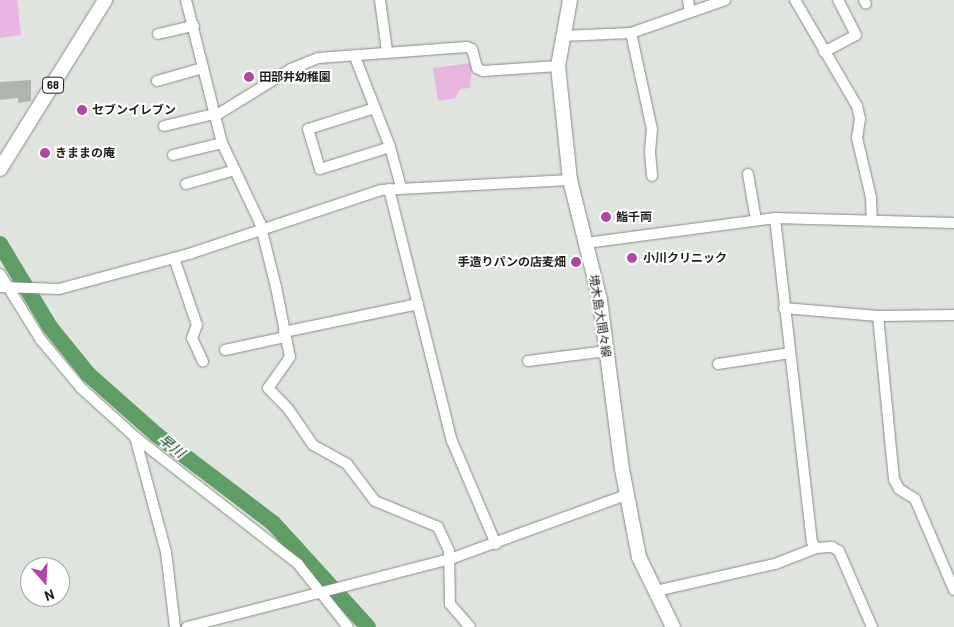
<!DOCTYPE html>
<meta charset="utf-8">
<style>
body{margin:0}
#map{position:relative;width:954px;height:627px;overflow:hidden;background:#dfe4df;font-family:Barlow,"Noto Sans JP",sans-serif}
div>[style]{position:absolute}
[style*='--x']{left:calc(var(--x)*1px);top:calc(var(--y)*1px);width:calc(var(--w)*1px);rotate:calc(var(--a)*1deg)}
.green>*{inset:0;background:#e7b5dd}
.river>*{height:16px;margin:-8px;padding:0 8px;transform-origin:8px;border-radius:8px;background:#5f9d67}
.building>*{inset:0;background:#b0b5b0}
.roads{filter:drop-shadow(0 0 1px #868b86) drop-shadow(0 0 1px #868b86)}
.minor>*{height:10px;margin:-5px;padding:0 5px;transform-origin:5px;border-radius:5px;background:#fff}
.major>*{height:14px;margin:-7px;padding:0 7px;transform-origin:7px;border-radius:7px;background:#fff}
.dots>*{width:14px;height:14px;translate:-50% -50%;box-sizing:border-box;border:2px solid #fff;border-radius:50%}
span{translate:-50% -50%;white-space:nowrap;text-align:center;line-height:1.15;-webkit-text-stroke:4px #fff;paint-order:stroke}
.shield-label span{padding:1px 4px;background:#fff;border:1px solid;border-radius:4px;-webkit-text-stroke-width:0}
.shield-label{font-size:11px;color:#1d1e1d;font-weight:700}
.poi-label{font-size:12px;color:#1d1e1d;font-weight:700}
.left{translate:0 -50%;text-align:left}
.right{translate:-100% -50%;text-align:right}
.street-label{font-size:12px;color:#1d1e1d}
.water-label{font-size:14px;color:#03330f;font-style:italic}
.north{position:absolute;left:20px;top:557px;width:50px;height:50px;box-sizing:border-box;background:#fff;border:1px solid #a5a5a5;border-radius:50%;rotate:161deg;font-size:14px;font-weight:700;line-height:20px;text-align:center;color:#1d1e1d}
.north::after{content:'';display:block;margin:auto;width:18px;height:22px;background:#b244a3;clip-path:polygon(50% 0,100% 100%,50% 72%,0 100%)}
</style>
<div id="map">
<div class="green">
<div style="clip-path:polygon(0 0,17px 0,21px 35px,0 38px)"></div>
<div style="clip-path:polygon(472px 63px,470px 88px,460px 89px,455px 98px,438px 101px,433px 68px)"></div>
</div>
<div class="river">
<div style="--x:0;--y:244;--w:97;--a:58.9"></div>
<div style="--x:50;--y:327;--w:60;--a:51"></div>
<div style="--x:88;--y:374;--w:92;--a:41.5"></div>
<div style="--x:157;--y:435;--w:146;--a:37.2"></div>
<div style="--x:273;--y:523;--w:141;--a:47.6"></div>
</div>
<div class="building">
<div style="clip-path:polygon(31px 80px,31px 101px,18px 103px,18px 98px,0 100px,0 82px)"></div>
</div>
<div class="roads">
<div class="minor">
<div style="--x:186;--y:0;--w:147;--a:75.9"></div>
<div style="--x:222;--y:143;--w:89;--a:64.6"></div>
<div style="--x:260;--y:223;--w:66;--a:76"></div>
<div style="--x:276;--y:287;--w:71;--a:78.7"></div>
<div style="--x:290;--y:357;--w:38;--a:125"></div>
<div style="--x:268;--y:388;--w:30;--a:46"></div>
<div style="--x:289;--y:410;--w:42;--a:55.6"></div>
<div style="--x:313;--y:445;--w:39;--a:29"></div>
<div style="--x:347;--y:464;--w:46;--a:52.9"></div>
<div style="--x:375;--y:501;--w:68;--a:22.4"></div>
<div style="--x:438;--y:527;--w:26;--a:65"></div>
<div style="--x:449;--y:551;--w:53;--a:88.9"></div>
<div style="--x:450;--y:604;--w:30;--a:49"></div>
<div style="--x:380;--y:0;--w:51;--a:82.2"></div>
<div style="--x:688;--y:0;--w:12;--a:81"></div>
<div style="--x:795;--y:0;--w:123;--a:59.7"></div>
<div style="--x:857;--y:106;--w:13;--a:77"></div>
<div style="--x:860;--y:119;--w:19;--a:99"></div>
<div style="--x:857;--y:138;--w:61;--a:76.7"></div>
<div style="--x:871;--y:197;--w:23;--a:88"></div>
<div style="--x:864;--y:0;--w:4;--a:63"></div>
<div style="--x:631;--y:33;--w:98;--a:77.7"></div>
<div style="--x:652;--y:129;--w:23;--a:95"></div>
<div style="--x:650;--y:152;--w:24;--a:85"></div>
<div style="--x:158;--y:34;--w:37;--a:-13"></div>
<div style="--x:562;--y:36;--w:69;--a:-2.5"></div>
<div style="--x:631;--y:33;--w:100;--a:-19.3"></div>
<div style="--x:824;--y:52;--w:36;--a:-28"></div>
<div style="--x:856;--y:35;--w:39;--a:-117"></div>
<div style="--x:355;--y:57;--w:97;--a:68.7"></div>
<div style="--x:390;--y:147;--w:41;--a:74.6"></div>
<div style="--x:157;--y:81;--w:48;--a:-15.8"></div>
<div style="--x:375;--y:108;--w:70;--a:162.6"></div>
<div style="--x:308;--y:129;--w:42;--a:73.3"></div>
<div style="--x:320;--y:169;--w:73;--a:-17.4"></div>
<div style="--x:215;--y:116;--w:89;--a:-31.7"></div>
<div style="--x:291;--y:69;--w:29;--a:-22"></div>
<div style="--x:318;--y:58;--w:149;--a:-4.2"></div>
<div style="--x:467;--y:47;--w:5;--a:22"></div>
<div style="--x:472;--y:49;--w:20;--a:75"></div>
<div style="--x:477;--y:68;--w:7;--a:27"></div>
<div style="--x:483;--y:71;--w:75;--a:-3.8"></div>
<div style="--x:164;--y:126;--w:51;--a:-13.5"></div>
<div style="--x:173;--y:155;--w:50;--a:-13.8"></div>
<div style="--x:748;--y:174;--w:47;--a:80.1"></div>
<div style="--x:186;--y:184;--w:51;--a:-15.9"></div>
<div style="--x:389;--y:189;--w:260;--a:76"></div>
<div style="--x:452;--y:441;--w:112;--a:66.9"></div>
<div style="--x:775;--y:218;--w:326;--a:83.5"></div>
<div style="--x:812;--y:542;--w:7;--a:56"></div>
<div style="--x:816;--y:548;--w:16;--a:-4"></div>
<div style="--x:832;--y:547;--w:8;--a:30"></div>
<div style="--x:839;--y:551;--w:83;--a:66.5"></div>
<div style="--x:586;--y:243;--w:191;--a:-7.5"></div>
<div style="--x:775;--y:218;--w:179;--a:1.6"></div>
<div style="--x:174;--y:258;--w:71;--a:71.1"></div>
<div style="--x:197;--y:325;--w:14;--a:111"></div>
<div style="--x:192;--y:338;--w:26;--a:65"></div>
<div style="--x:0;--y:274;--w:78;--a:58.2"></div>
<div style="--x:41;--y:340;--w:62;--a:50.2"></div>
<div style="--x:81;--y:388;--w:73;--a:42.2"></div>
<div style="--x:135;--y:437;--w:207;--a:37.9"></div>
<div style="--x:298;--y:564;--w:80;--a:51.6"></div>
<div style="--x:0;--y:287;--w:59;--a:1.9"></div>
<div style="--x:59;--y:289;--w:138;--a:-15.1"></div>
<div style="--x:192;--y:253;--w:199;--a:-18.4"></div>
<div style="--x:381;--y:190;--w:189;--a:-3"></div>
<div style="--x:784;--y:308;--w:94;--a:4.9"></div>
<div style="--x:878;--y:316;--w:76;--a:-0.8"></div>
<div style="--x:878;--y:316;--w:164;--a:84.4"></div>
<div style="--x:894;--y:479;--w:11;--a:63"></div>
<div style="--x:899;--y:489;--w:19;--a:32"></div>
<div style="--x:915;--y:499;--w:99;--a:66.8"></div>
<div style="--x:284;--y:332;--w:137;--a:-11.8"></div>
<div style="--x:225;--y:350;--w:61;--a:-12.2"></div>
<div style="--x:528;--y:361;--w:79;--a:-7.3"></div>
<div style="--x:718;--y:364;--w:73;--a:-8.7"></div>
<div style="--x:135;--y:437;--w:119;--a:74.9"></div>
<div style="--x:166;--y:552;--w:76;--a:83.2"></div>
<div style="--x:656;--y:591;--w:122;--a:-12.8"></div>
<div style="--x:775;--y:564;--w:44;--a:-21.3"></div>
<div style="--x:187;--y:627;--w:272;--a:-14.5"></div>
<div style="--x:450;--y:559;--w:187;--a:-20"></div>
</div>
<div class="major">
<div style="--x:570;--y:0;--w:67;--a:100.3"></div>
<div style="--x:558;--y:66;--w:115;--a:84"></div>
<div style="--x:570;--y:180;--w:124;--a:76"></div>
<div style="--x:600;--y:300;--w:170;--a:82.6"></div>
<div style="--x:622;--y:469;--w:90;--a:79.1"></div>
<div style="--x:639;--y:557;--w:78;--a:64.1"></div>
<div style="--x:0;--y:169;--w:199;--a:-58.1"></div>
</div>
</div>
<div class="dots">
<div style="left:249px;top:77px;background:#b244a3"></div>
<div style="left:82px;top:110px;background:#b244a3"></div>
<div style="left:45px;top:153px;background:#b244a3"></div>
<div style="left:606px;top:217px;background:#b244a3"></div>
<div style="left:632px;top:258px;background:#b244a3"></div>
<div style="left:576px;top:262px;background:#b244a3"></div>
</div>
<div class="shield-label">
<span style="left:53px;top:85px">68</span>
</div>
<div class="poi-label">
<span class="left" style="left:259px;top:77px">田部井幼稚園</span>
<span class="left" style="left:92px;top:110px">セブンイレブン</span>
<span class="left" style="left:55px;top:153px">きままの庵</span>
<span class="left" style="left:616px;top:217px">鮨千両</span>
<span class="left" style="left:643px;top:258px">小川クリニック</span>
<span class="right" style="left:566px;top:262px">手造りパンの店麦畑</span>
</div>
<div class="street-label">
<span style="left:600px;top:316px;rotate:81deg">境木島大間々線</span>
</div>
<div class="water-label">
<span style="left:172px;top:446px;rotate:38deg">早川</span>
</div>
<div class="north">N</div>
</div>
